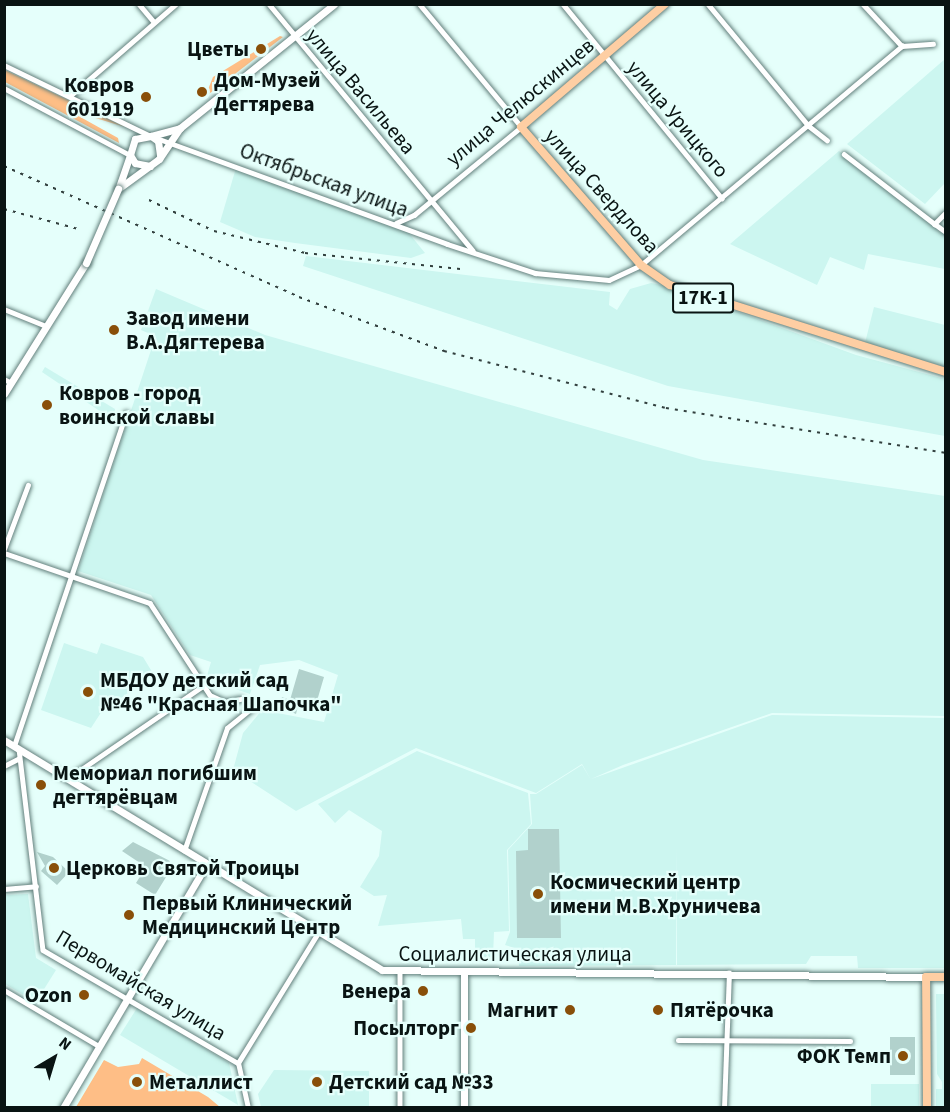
<!DOCTYPE html>
<meta charset="utf-8">
<style>
body{margin:0}
#map{position:relative;width:950px;height:1112px;overflow:hidden;background:#e5fffb;font-family:"Source Sans 3",sans-serif}
div>[style]{position:absolute}
[style*='--x']{left:calc(var(--x)*1px);top:calc(var(--y)*1px);width:calc(var(--w)*1px);rotate:calc(var(--a)*1deg)}
.built>*{inset:0;background:#ccf6f0;transform-origin:0 0}
.green>*{inset:0;background:#febe86}
.building>*{inset:0;background:#b1d1cc;transform-origin:0 0}
.roads{filter:drop-shadow(0 0 2px #63807c) drop-shadow(0 0 2px #63807c)}
.street>*{height:4.5px;margin:-2.25px;padding:0 2.25px;transform-origin:2.25px;border-radius:2.25px;background:#fff}
.secondary>*{height:7px;margin:-3.5px;padding:0 3.5px;transform-origin:3.5px;border-radius:3.5px;background:#fff}
.primary>*{height:8px;margin:-4px;padding:0 4px;transform-origin:4px;border-radius:4px;background:#fecea3}
.rail>*{height:1.5px;margin-top:-0.75px;transform-origin:0;background:repeating-linear-gradient(90deg,#32403e 0 3px,transparent 0 9px)}
.bridges{filter:drop-shadow(0 0 2px #63807c) drop-shadow(0 0 2px #63807c)}
.secondary-bridge>*{height:7px;margin:-3.5px;padding:0 3.5px;transform-origin:3.5px;border-radius:3.5px;background:#fff}
.dots>*{width:16px;height:16px;translate:-50% -50%;box-sizing:border-box;border:3px solid #e5fffb;border-radius:50%}
span{translate:-50% -50%;white-space:nowrap;text-align:center;line-height:1.15;-webkit-text-stroke:4.5px #e5fffb;paint-order:stroke}
.shield-label span{padding:2px 4px;background:#e5fffb;border:2px solid;border-radius:4px;-webkit-text-stroke-width:0}
.shield-label{font-size:20px;color:#091413;font-weight:700}
.poi-label{font-size:21px;color:#091413;font-weight:700}
.right{translate:-100% -50%;text-align:right}
.left{translate:0 -50%;text-align:left}
.street-label{font-size:21px;color:#091413}
.frame{position:absolute;inset:0;border:6px solid #091413;pointer-events:none}
.north{position:absolute;left:24px;top:1028px;width:60px;height:60px;-webkit-text-stroke:4px #e5fffb;paint-order:stroke;rotate:38deg;font-size:16px;font-weight:700;line-height:24px;text-align:center;color:#091413}
.north::after{content:'';display:block;margin:auto;width:21px;height:27px;background:#091413;clip-path:polygon(50% 0,100% 100%,50% 72%,0 100%)}
</style>
<div id="map">
<div class="built">
<div style="clip-path:polygon(945px 59px,945px 183px,925px 204px,847px 144px)"></div>
<div style="clip-path:polygon(839px 151px,945px 232px,945px 269px,868px 254px,864px 270px,830px 257px,817px 285px,730px 244px)"></div>
<div style="clip-path:polygon(236px 168px,408px 232px,425px 253px,411px 258px,295px 243px,255px 237px,220px 222px)"></div>
<div style="clip-path:polygon(306px 256px,610px 292px,609px 305px,617px 310px,630px 289px,651px 283px,666px 286px,856px 355px,945px 379px,945px 436px,668px 386px,303px 266px)"></div>
<div style="clip-path:polygon(156px 289px,265px 335px,703px 460px,945px 496px,945px 716px,772px 713px,623px 765px,591px 779px,772px 715px,945px 718px,945px 968px,858px 968px,857px 956px,811px 956px,806px 964px,677px 965px,677px 846px,676px 965px,519px 966px,518px 949px,505px 945px,510px 932px,508px 850px,532px 824px,530px 794px,536px 794px,582px 765px,591px 780px,582px 764px,536px 793px,416px 748px,296px 811px,233px 770px,243px 733px,262px 710px,324px 722px,338px 675px,299px 660px,260px 665px,250px 694px,206px 679px,211px 662px,190px 655px,151px 595px,78px 571px,151px 350px,143px 347px,148px 333px,141px 330px)"></div>
<div style="clip-path:polygon(874px 307px,945px 325px,945px 367px,865px 343px)"></div>
<div style="clip-path:polygon(45px 367px,115px 409px,113px 420px,42px 372px)"></div>
<div style="clip-path:polygon(64px 643px,97px 654px,101px 643px,143px 657px,154px 675px,102px 711px,91px 728px,41px 710px)"></div>
<div style="clip-path:polygon(417px 751px,528px 793px,531px 824px,507px 850px,509px 931px,494px 932px,493px 957px,475px 957px,475px 939px,463px 939px,461px 919px,378px 926px,387px 895px,374px 896px,360px 887px,379px 856px,382px 831px,349px 810px,335px 823px,318px 804px)"></div>
<div style="clip-path:polygon(28px 894px,36px 958px,56px 970px,36px 1002px,5px 984px,5px 895px)"></div>
<div style="clip-path:polygon(936px 994px,945px 994px,945px 1107px,936px 1107px,936px 1089px,942px 1089px,942px 1082px,937px 1074px)"></div>
<div style="clip-path:polygon(137px 1008px,229px 1063px,238px 1105px,120px 1035px)"></div>
<div style="clip-path:polygon(274px 1070px,369px 1071px,369px 1107px,261px 1107px,258px 1094px)"></div>
<div style="left:871px;top:1084px;width:48px;height:23px"></div>
</div>
<div class="green">
<div style="clip-path:polygon(280px 36px,283px 37px,205px 97px,213px 77px)"></div>
<div style="clip-path:polygon(5px 70px,125px 127px,66px 109px,118px 138px,119px 143px,5px 82px)"></div>
<div style="clip-path:polygon(142px 1058px,208px 1097px,220px 1107px,76px 1107px,104px 1060px,118px 1067px,139px 1064px)"></div>
</div>
<div class="building">
<div style="clip-path:polygon(299px 669px,324px 677px,314px 711px,298px 706px,296px 714px,279px 706px,282px 697px,290px 700px)"></div>
<div style="clip-path:polygon(528px 829px,559px 829px,561px 938px,517px 938px,516px 851px,528px 850px)"></div>
<div style="clip-path:polygon(133px 842px,170px 861px,167px 866px,171px 869px,155px 895px,136px 883px,146px 867px,122px 851px)"></div>
<div style="clip-path:polygon(37px 852px,53px 857px,69px 872px,57px 885px,41px 871px,45px 866px)"></div>
<div style="left:890px;top:1037px;width:25px;height:38px"></div>
</div>
<div class="roads">
<div class="street">
<div style="--x:139;--y:4;--w:23;--a:50"></div>
<div style="--x:269;--y:4;--w:320;--a:50.4"></div>
<div style="--x:563;--y:4;--w:251;--a:50.7"></div>
<div style="--x:708;--y:4;--w:158;--a:50.4"></div>
<div style="--x:809;--y:126;--w:23;--a:38"></div>
<div style="--x:863;--y:4;--w:57;--a:47.1"></div>
<div style="--x:4;--y:65;--w:163;--a:25.8"></div>
<div style="--x:151;--y:136;--w:315;--a:20"></div>
<div style="--x:447;--y:244;--w:93;--a:18.2"></div>
<div style="--x:535;--y:273;--w:74;--a:5.4"></div>
<div style="--x:609;--y:280;--w:35;--a:-25"></div>
<div style="--x:641;--y:265;--w:341;--a:-40"></div>
<div style="--x:902;--y:46;--w:31;--a:-4"></div>
<div style="--x:4;--y:88;--w:143;--a:28"></div>
<div style="--x:70;--y:96;--w:140;--a:-41"></div>
<div style="--x:844;--y:154;--w:115;--a:37.6"></div>
<div style="--x:946;--y:213;--w:16;--a:135"></div>
<div style="--x:935;--y:224;--w:14;--a:36"></div>
<div style="--x:396;--y:223;--w:20;--a:-24"></div>
<div style="--x:414;--y:215;--w:139;--a:-39.4"></div>
<div style="--x:521;--y:127;--w:160;--a:-129.7"></div>
<div style="--x:4;--y:309;--w:45;--a:22"></div>
<div style="--x:4;--y:379;--w:7;--a:27"></div>
<div style="--x:4;--y:549;--w:68;--a:-69.4"></div>
<div style="--x:4;--y:553;--w:154;--a:18.9"></div>
<div style="--x:150;--y:603;--w:110;--a:56.9"></div>
<div style="--x:210;--y:695;--w:17;--a:25"></div>
<div style="--x:225;--y:702;--w:16;--a:-11"></div>
<div style="--x:14;--y:746;--w:351;--a:-71.4"></div>
<div style="--x:19;--y:749;--w:202;--a:83.2"></div>
<div style="--x:43;--y:950;--w:225;--a:30.1"></div>
<div style="--x:4;--y:766;--w:16;--a:-27"></div>
<div style="--x:67;--y:779;--w:165;--a:-34.4"></div>
<div style="--x:184;--y:851;--w:130;--a:-70.7"></div>
<div style="--x:227;--y:728;--w:35;--a:-39"></div>
<div style="--x:4;--y:889;--w:32;--a:-5"></div>
<div style="--x:400;--y:974;--w:134;--a:90"></div>
<div style="--x:4;--y:990;--w:110;--a:30.5"></div>
<div style="--x:678;--y:1040;--w:172;--a:0.3"></div>
<div style="--x:248;--y:1108;--w:46;--a:-102.5"></div>
<div style="--x:238;--y:1063;--w:153;--a:-58.4"></div>
<div style="--x:724;--y:1108;--w:135;--a:-87.9"></div>
</div>
<div class="secondary">
<div style="--x:151;--y:136;--w:30;--a:-15"></div>
<div style="--x:150;--y:166;--w:15;--a:-169"></div>
<div style="--x:135;--y:163;--w:9;--a:-122"></div>
<div style="--x:130;--y:155;--w:17;--a:-73"></div>
<div style="--x:135;--y:139;--w:16;--a:-11"></div>
<div style="--x:151;--y:136;--w:9;--a:36"></div>
<div style="--x:158;--y:141;--w:15;--a:82"></div>
<div style="--x:119;--y:187;--w:34;--a:-71"></div>
<div style="--x:118;--y:189;--w:51;--a:-36.2"></div>
<div style="--x:159;--y:159;--w:37;--a:-56"></div>
<div style="--x:180;--y:128;--w:198;--a:-38.8"></div>
<div style="--x:4;--y:394;--w:155;--a:-58"></div>
<div style="--x:4;--y:740;--w:442;--a:31.3"></div>
<div style="--x:382;--y:970;--w:544;--a:0.74"></div>
<div style="--x:63;--y:1108;--w:282;--a:-59.5"></div>
<div style="--x:464;--y:1108;--w:134;--a:-90"></div>
</div>
<div class="primary">
<div style="--x:665;--y:4;--w:189;--a:139.5"></div>
<div style="--x:521;--y:127;--w:183;--a:49"></div>
<div style="--x:641;--y:265;--w:35;--a:35"></div>
<div style="--x:670;--y:285;--w:289;--a:17.5"></div>
<div style="--x:927;--y:1108;--w:131;--a:-90.4"></div>
<div style="--x:926;--y:977;--w:20;--a:0"></div>
</div>
</div>
<div class="rail">
<div style="--x:4;--y:166;--w:323;--a:23.9"></div>
<div style="--x:299;--y:297;--w:155;--a:20.4"></div>
<div style="--x:444;--y:351;--w:229;--a:14.4"></div>
<div style="--x:666;--y:408;--w:284;--a:9.1"></div>
<div style="--x:149;--y:200;--w:72;--a:25.5"></div>
<div style="--x:214;--y:231;--w:94;--a:13.6"></div>
<div style="--x:305;--y:253;--w:156;--a:5.9"></div>
<div style="--x:4;--y:209;--w:77;--a:15.1"></div>
</div>
<div class="bridges">
<div class="secondary-bridge">
<div style="--x:86;--y:263;--w:81;--a:-66.6"></div>
</div>
</div>
<div class="dots">
<div style="left:261px;top:49px;background:#894f09"></div>
<div style="left:202px;top:92px;background:#894f09"></div>
<div style="left:146px;top:97px;background:#894f09"></div>
<div style="left:114px;top:330px;background:#894f09"></div>
<div style="left:47px;top:405px;background:#894f09"></div>
<div style="left:88px;top:692px;background:#894f09"></div>
<div style="left:41px;top:785px;background:#894f09"></div>
<div style="left:54px;top:868px;background:#894f09"></div>
<div style="left:538px;top:894px;background:#894f09"></div>
<div style="left:129px;top:915px;background:#894f09"></div>
<div style="left:423px;top:991px;background:#894f09"></div>
<div style="left:84px;top:995px;background:#894f09"></div>
<div style="left:570px;top:1010px;background:#894f09"></div>
<div style="left:658px;top:1010px;background:#894f09"></div>
<div style="left:471px;top:1028px;background:#894f09"></div>
<div style="left:903px;top:1056px;background:#894f09"></div>
<div style="left:137px;top:1082px;background:#894f09"></div>
<div style="left:317px;top:1082px;background:#894f09"></div>
</div>
<div class="shield-label">
<span style="left:703px;top:298px">17К-1</span>
</div>
<div class="poi-label">
<span class="right" style="left:249px;top:49px">Цветы</span>
<span class="left" style="left:214px;top:92px">Дом-Музей<br>Дегтярева</span>
<span class="right" style="left:134px;top:97px">Ковров<br>601919</span>
<span class="left" style="left:126px;top:330px">Завод имени<br>В.А.Дягтерева</span>
<span class="left" style="left:59px;top:405px">Ковров - город<br>воинской славы</span>
<span class="left" style="left:100px;top:692px">МБДОУ детский сад<br>№46 "Красная Шапочка"</span>
<span class="left" style="left:53px;top:785px">Мемориал погибшим<br>дегтярёвцам</span>
<span class="left" style="left:66px;top:868px">Церковь Святой Троицы</span>
<span class="left" style="left:550px;top:894px">Космический центр<br>имени М.В.Хруничева</span>
<span class="left" style="left:142px;top:915px">Первый Клинический<br>Медицинский Центр</span>
<span class="right" style="left:411px;top:991px">Венера</span>
<span class="right" style="left:72px;top:995px">Ozon</span>
<span class="right" style="left:558px;top:1010px">Магнит</span>
<span class="left" style="left:670px;top:1010px">Пятёрочка</span>
<span class="right" style="left:459px;top:1028px">Посылторг</span>
<span class="right" style="left:891px;top:1056px">ФОК Темп</span>
<span class="left" style="left:149px;top:1082px">Металлист</span>
<span class="left" style="left:329px;top:1082px">Детский сад №33</span>
</div>
<div class="street-label">
<span style="left:361px;top:91px;rotate:50deg">улица Васильева</span>
<span style="left:520px;top:102px;rotate:-40deg">улица Челюскинцев</span>
<span style="left:678px;top:119px;rotate:50deg">улица Урицкого</span>
<span style="left:324px;top:180px;rotate:20deg">Октябрьская улица</span>
<span style="left:602px;top:191px;rotate:48deg">улица Свердлова</span>
<span style="left:515px;top:954px">Социалистическая улица</span>
<span style="left:141px;top:985px;rotate:31deg">Первомайская улица</span>
</div>
<div class="frame"></div>
<div class="north">N</div>
</div>
